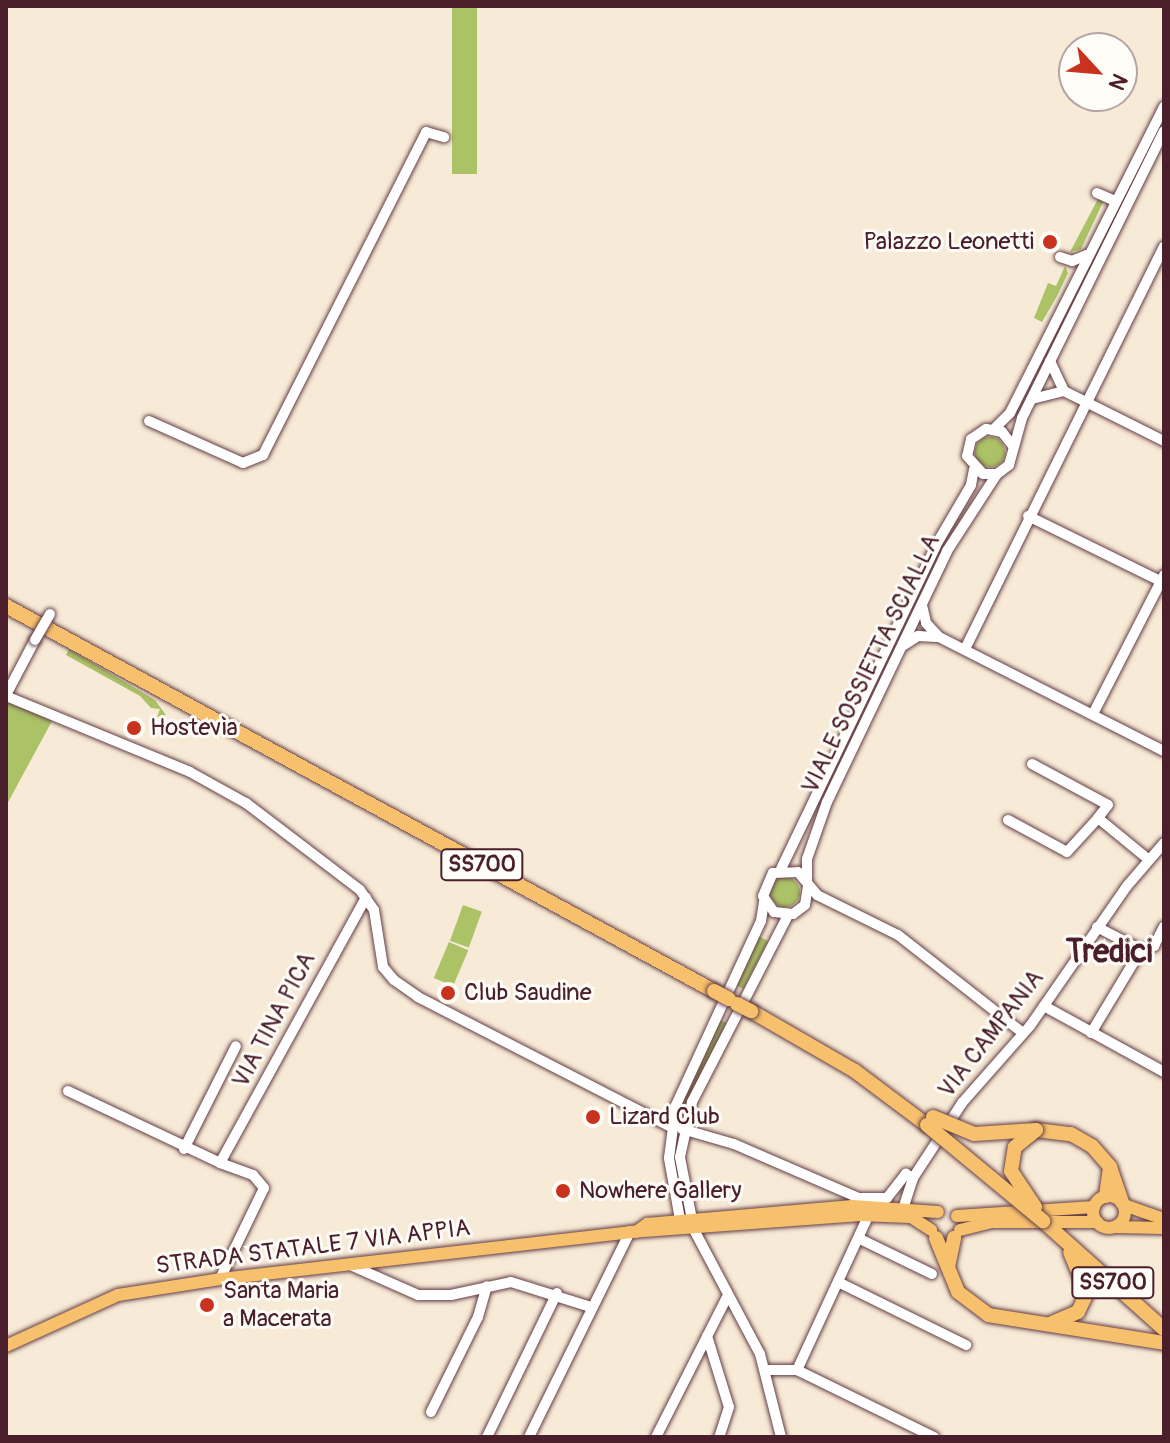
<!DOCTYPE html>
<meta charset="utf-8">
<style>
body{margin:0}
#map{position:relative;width:1170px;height:1443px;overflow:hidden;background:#f7ead6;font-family:Pangolin,sans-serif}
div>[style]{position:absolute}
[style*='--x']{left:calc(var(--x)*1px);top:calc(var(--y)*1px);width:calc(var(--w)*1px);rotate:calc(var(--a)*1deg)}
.green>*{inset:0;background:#abc266;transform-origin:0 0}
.round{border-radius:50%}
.roads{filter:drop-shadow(0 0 2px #643d45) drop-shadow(0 0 2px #643d45)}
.minor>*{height:10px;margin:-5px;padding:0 5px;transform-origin:5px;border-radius:5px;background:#fff}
.major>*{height:12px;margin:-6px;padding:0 6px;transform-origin:6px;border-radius:6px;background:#f7c06c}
.major>.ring{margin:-6px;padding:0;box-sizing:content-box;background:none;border:12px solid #f7c06c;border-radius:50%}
.highway>*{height:14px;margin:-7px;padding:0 7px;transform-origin:7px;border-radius:7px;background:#f7c06c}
.bridges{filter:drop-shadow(0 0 2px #643d45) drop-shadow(0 0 2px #643d45)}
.minor-bridge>*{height:10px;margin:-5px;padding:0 5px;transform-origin:5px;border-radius:5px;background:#fff}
.highway-bridge>*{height:14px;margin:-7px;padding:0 7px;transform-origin:7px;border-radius:7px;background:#f7c06c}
.dots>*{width:22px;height:22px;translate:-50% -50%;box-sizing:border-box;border:4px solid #fdfcf7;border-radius:50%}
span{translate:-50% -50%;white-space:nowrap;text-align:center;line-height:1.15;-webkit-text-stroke:6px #fdfcf7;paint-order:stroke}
.shield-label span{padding:2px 6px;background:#fdfcf7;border:2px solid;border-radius:6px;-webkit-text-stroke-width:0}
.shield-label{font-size:22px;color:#4a1f2b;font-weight:700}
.poi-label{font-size:24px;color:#4a1f2b}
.right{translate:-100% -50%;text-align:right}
.left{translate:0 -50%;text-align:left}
.street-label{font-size:24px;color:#4a1f2b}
.district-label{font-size:32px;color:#4a1f2b;font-weight:700}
.frame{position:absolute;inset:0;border:8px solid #4a1f2b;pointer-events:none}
.north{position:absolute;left:1058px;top:32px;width:80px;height:80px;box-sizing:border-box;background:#fdfcf7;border:2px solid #b5a4a5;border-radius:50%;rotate:116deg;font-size:22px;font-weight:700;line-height:32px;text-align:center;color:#4a1f2b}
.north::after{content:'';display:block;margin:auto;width:28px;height:36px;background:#c8321e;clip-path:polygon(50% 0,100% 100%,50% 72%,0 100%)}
</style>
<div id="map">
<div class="green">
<div style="left:452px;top:6px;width:25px;height:168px"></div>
<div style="clip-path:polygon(1099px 197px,1104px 200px,1081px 249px,1070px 252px)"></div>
<div style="clip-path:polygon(1065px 266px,1068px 273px,1057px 296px,1042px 322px,1034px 318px,1048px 283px,1056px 286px)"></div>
<div class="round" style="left:975px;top:437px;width:30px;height:30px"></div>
<div style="clip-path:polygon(69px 649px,155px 700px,166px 715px,157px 717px,160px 709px,151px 708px,140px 696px,66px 655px)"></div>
<div style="clip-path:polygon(9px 702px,52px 721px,6px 806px,6px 703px)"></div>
<div class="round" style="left:770px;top:877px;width:30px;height:30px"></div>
<div style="left:463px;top:905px;width:20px;height:38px;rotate:20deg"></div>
<div style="left:758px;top:936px;width:11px;height:54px;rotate:27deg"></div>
<div style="left:449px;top:942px;width:21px;height:39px;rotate:23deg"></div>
<div style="clip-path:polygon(717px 1019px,727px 1023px,677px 1123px,683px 1099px)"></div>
</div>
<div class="roads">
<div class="minor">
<div style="--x:1097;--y:193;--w:17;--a:24"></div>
<div style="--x:1060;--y:257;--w:13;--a:18"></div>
<div style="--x:1072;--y:261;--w:16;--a:-22"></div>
<div style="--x:1050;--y:361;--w:33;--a:65"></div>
<div style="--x:1064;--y:391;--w:112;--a:26.6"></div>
<div style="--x:1032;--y:399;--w:33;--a:-14"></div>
<div style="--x:149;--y:421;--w:103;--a:24.1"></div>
<div style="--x:243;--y:463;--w:22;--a:-22"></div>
<div style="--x:263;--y:455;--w:362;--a:-63.2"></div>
<div style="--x:426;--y:132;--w:19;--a:16"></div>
<div style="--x:994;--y:429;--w:23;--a:-45"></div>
<div style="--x:1010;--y:413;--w:343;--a:-63.3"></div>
<div style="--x:1013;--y:446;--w:18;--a:-128"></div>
<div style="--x:1002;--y:432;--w:16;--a:-169"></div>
<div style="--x:986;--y:429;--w:18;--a:146"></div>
<div style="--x:971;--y:439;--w:17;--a:103"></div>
<div style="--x:967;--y:456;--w:24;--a:48"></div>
<div style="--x:983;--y:474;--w:14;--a:0"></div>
<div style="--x:997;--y:474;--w:15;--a:-37"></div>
<div style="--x:1009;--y:465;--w:49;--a:-74.5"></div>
<div style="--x:1022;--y:418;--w:320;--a:-63.7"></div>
<div style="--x:1028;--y:516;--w:152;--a:26.2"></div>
<div style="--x:922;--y:605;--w:18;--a:77"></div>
<div style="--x:926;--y:623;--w:19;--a:47"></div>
<div style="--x:939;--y:637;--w:252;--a:26.9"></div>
<div style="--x:904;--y:645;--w:17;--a:-33"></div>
<div style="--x:918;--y:636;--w:19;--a:3"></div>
<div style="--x:965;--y:649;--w:449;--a:-63.7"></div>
<div style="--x:6;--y:695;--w:62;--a:-62.2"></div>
<div style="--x:6;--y:696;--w:199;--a:22.4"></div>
<div style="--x:190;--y:772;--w:64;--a:29"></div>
<div style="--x:246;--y:803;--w:143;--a:37.3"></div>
<div style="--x:360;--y:890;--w:24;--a:55"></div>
<div style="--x:374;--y:910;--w:58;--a:81"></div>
<div style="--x:383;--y:967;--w:17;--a:50"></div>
<div style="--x:394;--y:980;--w:29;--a:35"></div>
<div style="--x:418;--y:997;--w:284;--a:27.2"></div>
<div style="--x:1093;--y:714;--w:156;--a:-62.9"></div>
<div style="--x:1032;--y:764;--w:86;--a:28.3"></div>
<div style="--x:1108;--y:805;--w:16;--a:128"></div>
<div style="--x:1008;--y:820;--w:67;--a:28.5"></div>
<div style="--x:1067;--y:852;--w:46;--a:-47.6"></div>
<div style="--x:1098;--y:818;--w:65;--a:39.4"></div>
<div style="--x:781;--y:869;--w:359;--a:-64.4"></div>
<div style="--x:936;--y:545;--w:69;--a:-59.7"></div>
<div style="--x:971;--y:485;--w:16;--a:-79"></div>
<div style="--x:807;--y:882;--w:23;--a:-90"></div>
<div style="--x:807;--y:859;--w:60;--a:-70.7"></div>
<div style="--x:827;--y:802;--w:278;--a:-64.4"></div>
<div style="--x:947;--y:551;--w:92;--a:-57"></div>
<div style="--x:808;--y:886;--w:19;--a:99"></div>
<div style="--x:805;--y:905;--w:15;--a:143"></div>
<div style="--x:793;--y:914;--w:19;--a:-174"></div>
<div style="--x:774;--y:912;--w:19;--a:-125"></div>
<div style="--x:763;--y:896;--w:25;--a:-67"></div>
<div style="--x:773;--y:873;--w:25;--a:-2"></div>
<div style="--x:798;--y:872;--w:30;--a:50"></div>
<div style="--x:817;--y:895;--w:90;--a:26.3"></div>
<div style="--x:898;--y:935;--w:159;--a:38.1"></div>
<div style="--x:1097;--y:927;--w:50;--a:27.6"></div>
<div style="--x:1141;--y:950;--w:14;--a:-17"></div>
<div style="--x:1154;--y:946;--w:22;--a:-63"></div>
<div style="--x:1044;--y:1006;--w:137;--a:28.8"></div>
<div style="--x:1091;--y:1033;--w:97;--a:-58.9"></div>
<div style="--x:68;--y:1091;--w:168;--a:25.3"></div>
<div style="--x:682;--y:1129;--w:54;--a:16.1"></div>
<div style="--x:734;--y:1144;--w:136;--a:23.4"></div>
<div style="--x:859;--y:1198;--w:28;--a:0"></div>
<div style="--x:887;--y:1198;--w:31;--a:-52"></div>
<div style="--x:906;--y:1174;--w:8;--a:30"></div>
<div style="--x:184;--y:1149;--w:115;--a:-63.2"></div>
<div style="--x:904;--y:1206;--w:29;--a:-72"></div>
<div style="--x:913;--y:1178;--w:90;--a:-56.8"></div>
<div style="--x:962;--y:1103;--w:103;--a:-48.6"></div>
<div style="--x:1030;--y:1026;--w:170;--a:-55.3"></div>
<div style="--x:1127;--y:886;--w:57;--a:-49.3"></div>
<div style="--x:681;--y:1225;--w:68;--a:-100.2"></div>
<div style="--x:669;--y:1158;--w:53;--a:-82.5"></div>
<div style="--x:676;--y:1105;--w:203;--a:-65.2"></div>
<div style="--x:761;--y:921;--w:20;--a:-81"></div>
<div style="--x:860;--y:1239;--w:80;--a:25.9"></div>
<div style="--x:348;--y:1264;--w:77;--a:23.9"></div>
<div style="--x:418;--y:1295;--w:33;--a:0"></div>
<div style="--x:451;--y:1295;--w:61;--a:-12.2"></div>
<div style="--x:511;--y:1282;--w:84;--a:17.4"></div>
<div style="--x:220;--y:1279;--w:101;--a:-64.2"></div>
<div style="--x:264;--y:1188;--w:17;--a:-130"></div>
<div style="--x:253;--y:1175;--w:35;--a:-160"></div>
<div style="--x:220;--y:1163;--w:303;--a:-61.2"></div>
<div style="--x:838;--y:1282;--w:143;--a:26.2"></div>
<div style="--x:707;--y:1336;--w:74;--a:72.8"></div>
<div style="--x:729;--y:1407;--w:32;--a:108"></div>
<div style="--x:765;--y:1370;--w:32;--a:0"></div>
<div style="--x:797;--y:1370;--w:153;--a:26.1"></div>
<div style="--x:797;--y:1370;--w:170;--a:-65.2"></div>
<div style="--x:431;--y:1412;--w:106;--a:-63.7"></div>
<div style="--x:478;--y:1317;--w:32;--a:-74"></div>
<div style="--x:487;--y:1437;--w:160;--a:-64.1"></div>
<div style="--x:529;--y:1437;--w:229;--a:-63.8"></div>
<div style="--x:656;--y:1437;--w:157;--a:-63.1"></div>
<div style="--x:781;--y:1437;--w:86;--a:-104.2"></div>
<div style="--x:760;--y:1354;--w:140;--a:-118"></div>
<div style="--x:694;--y:1230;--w:74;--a:-100.9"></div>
<div style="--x:680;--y:1157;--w:56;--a:-77.7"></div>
<div style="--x:692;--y:1102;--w:210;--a:-62.8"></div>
</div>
<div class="major">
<div class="ring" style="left:1093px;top:1196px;width:20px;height:20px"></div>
<div style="--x:1124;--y:1205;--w:42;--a:19.3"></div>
<div style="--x:957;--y:1216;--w:137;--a:-3.8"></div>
<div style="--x:1116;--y:1227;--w:48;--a:1.2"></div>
<div style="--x:960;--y:1230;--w:32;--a:-14"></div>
<div style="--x:991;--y:1222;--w:106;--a:0"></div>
<div style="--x:636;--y:1232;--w:14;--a:-36"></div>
<div style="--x:647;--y:1224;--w:206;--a:-5"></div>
<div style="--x:852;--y:1206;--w:86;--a:4"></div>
<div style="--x:6;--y:1346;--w:123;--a:-24.5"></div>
<div style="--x:118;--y:1295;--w:103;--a:-8.9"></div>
<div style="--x:220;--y:1279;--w:413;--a:-6.5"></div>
<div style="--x:630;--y:1232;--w:231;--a:-4.2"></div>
<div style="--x:860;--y:1215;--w:51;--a:2.2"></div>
<div style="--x:911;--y:1217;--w:24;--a:33"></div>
</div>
<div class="highway">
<div style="--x:6;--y:606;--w:806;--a:28.54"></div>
<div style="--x:751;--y:1011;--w:120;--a:30"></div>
<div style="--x:855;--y:1071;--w:90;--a:36.9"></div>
<div style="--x:1036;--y:1130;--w:35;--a:7"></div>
<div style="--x:1071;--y:1134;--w:24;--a:30"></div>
<div style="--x:1092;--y:1146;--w:28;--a:49"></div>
<div style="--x:1110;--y:1167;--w:37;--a:71"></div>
<div style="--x:1106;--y:1196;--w:29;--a:-82"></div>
<div style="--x:1043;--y:1221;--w:162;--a:41.8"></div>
<div style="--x:936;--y:1238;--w:58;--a:67.8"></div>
<div style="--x:958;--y:1292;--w:38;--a:37"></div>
<div style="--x:988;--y:1315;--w:178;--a:9"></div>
<div style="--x:948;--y:1267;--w:30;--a:-78"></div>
<div style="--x:1052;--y:1323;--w:28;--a:-23"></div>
<div style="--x:1078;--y:1312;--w:21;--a:-65"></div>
<div style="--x:1087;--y:1293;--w:44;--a:-112.5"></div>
</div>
</div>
<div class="bridges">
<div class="minor-bridge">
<div style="--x:35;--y:640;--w:30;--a:-60"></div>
</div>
<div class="highway-bridge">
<div style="--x:714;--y:991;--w:17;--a:28"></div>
<div style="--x:737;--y:1004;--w:16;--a:27"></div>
<div style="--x:933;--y:1117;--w:44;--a:22.5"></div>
<div style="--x:974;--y:1134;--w:62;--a:-3.7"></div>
<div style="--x:927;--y:1125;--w:151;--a:39.6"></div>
<div style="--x:1035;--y:1207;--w:43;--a:-123.7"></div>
<div style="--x:1011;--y:1171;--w:24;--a:-81"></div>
<div style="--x:1015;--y:1147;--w:27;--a:-39"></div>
</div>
</div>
<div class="dots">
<div style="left:1050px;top:242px;background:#c8321e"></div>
<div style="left:134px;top:728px;background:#c8321e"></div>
<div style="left:448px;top:993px;background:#c8321e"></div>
<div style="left:593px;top:1117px;background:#c8321e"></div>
<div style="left:563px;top:1191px;background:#c8321e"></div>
<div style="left:207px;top:1305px;background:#c8321e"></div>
</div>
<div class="shield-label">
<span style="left:482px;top:865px">SS700</span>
<span style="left:1113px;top:1283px">SS700</span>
</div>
<div class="poi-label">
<span class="right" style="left:1034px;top:242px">Palazzo Leonetti</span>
<span class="left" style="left:150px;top:728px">Hostevìa</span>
<span class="left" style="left:464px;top:993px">Club Saudine</span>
<span class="left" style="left:609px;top:1117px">Lizard Club</span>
<span class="left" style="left:579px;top:1191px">Nowhere Gallery</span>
<span class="left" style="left:223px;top:1305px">Santa Maria<br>a Macerata</span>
</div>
<div class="street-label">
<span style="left:871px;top:664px;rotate:-64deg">VIALE SOSSIETTA SCIALLA</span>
<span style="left:274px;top:1020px;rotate:-62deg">VIA TINA PICA</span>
<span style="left:991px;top:1034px;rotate:-52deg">VIA CAMPANIA</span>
<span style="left:313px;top:1247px;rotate:-7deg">STRADA STATALE 7 VIA APPIA</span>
</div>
<div class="district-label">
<span style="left:1109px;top:952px">Tredici</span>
</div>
<div class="frame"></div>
<div class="north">N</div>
</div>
